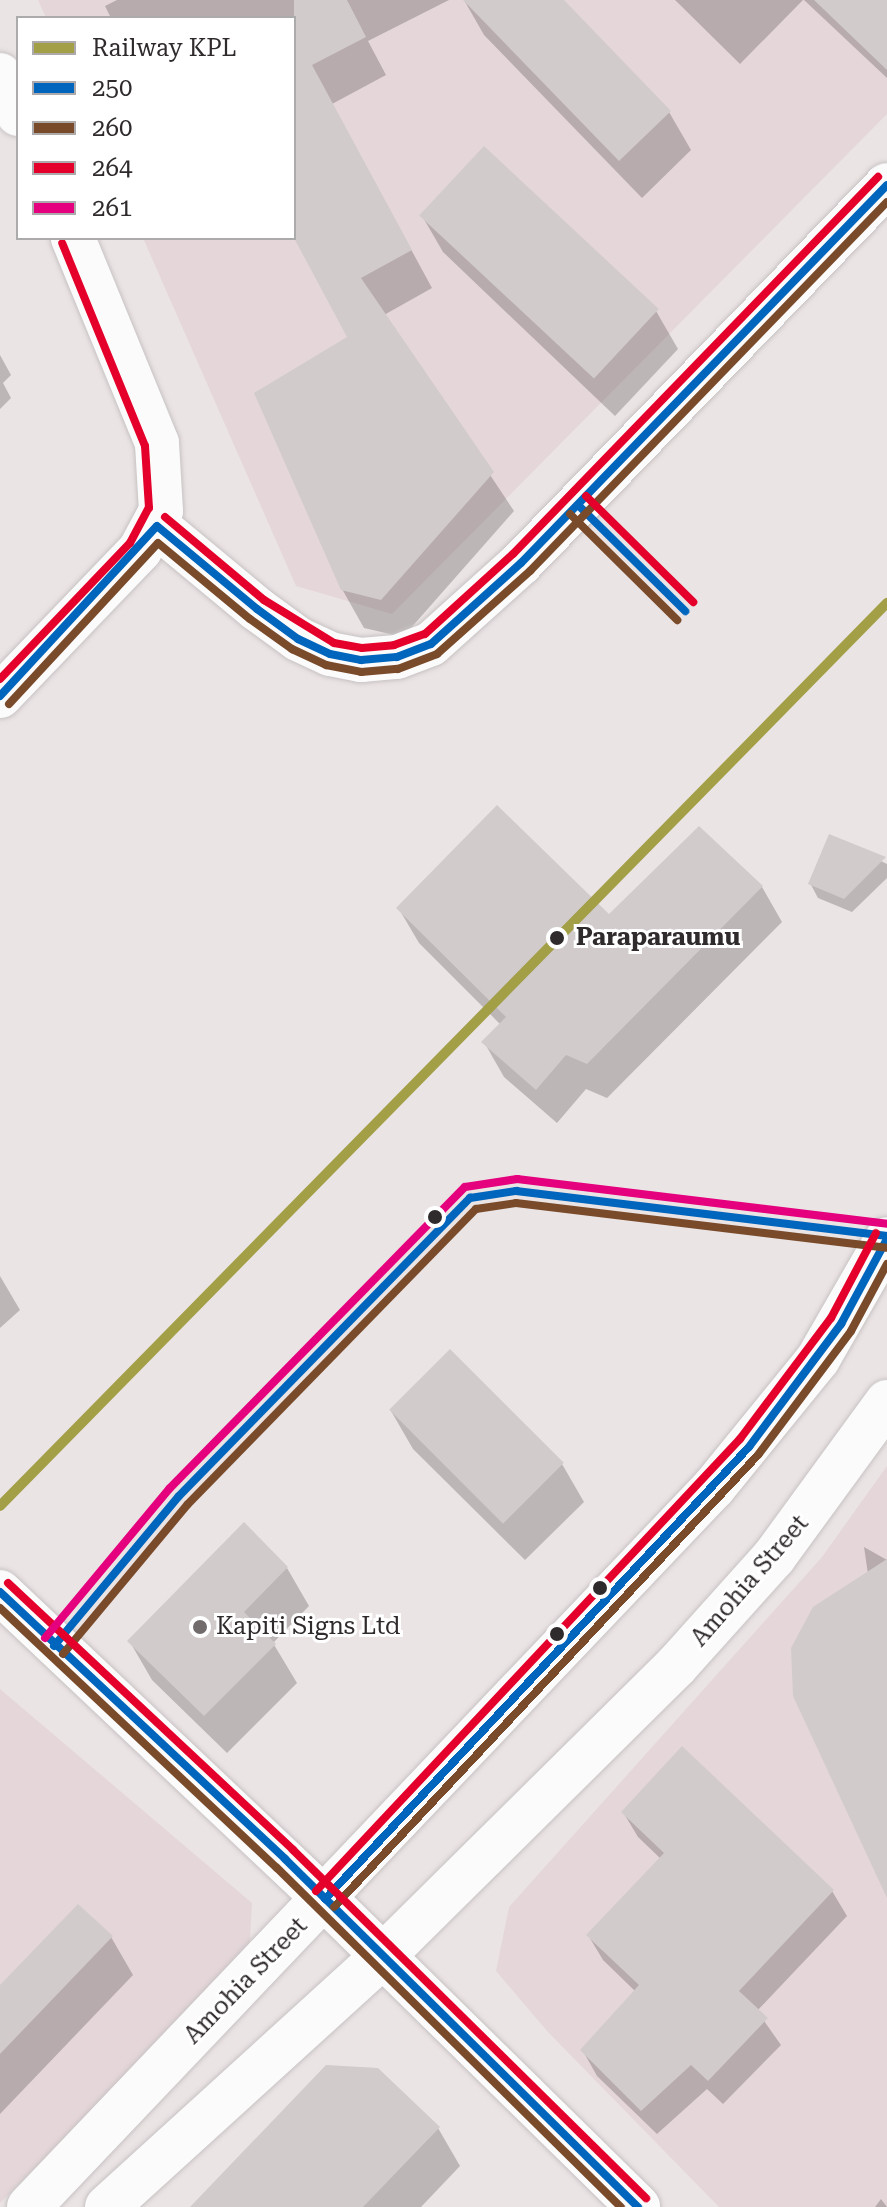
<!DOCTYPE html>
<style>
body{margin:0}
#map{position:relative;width:887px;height:2207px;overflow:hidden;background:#ebe4e5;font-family:"Roboto Serif",serif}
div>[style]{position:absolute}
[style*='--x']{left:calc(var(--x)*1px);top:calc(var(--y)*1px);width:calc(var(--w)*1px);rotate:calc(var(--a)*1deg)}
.built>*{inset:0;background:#e5d6d9}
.shadow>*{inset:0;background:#0003}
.building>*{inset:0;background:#d1cbcc;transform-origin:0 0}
.roads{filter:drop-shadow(0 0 2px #c7c2c3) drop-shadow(0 0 2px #c7c2c3)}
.minor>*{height:44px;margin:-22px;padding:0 22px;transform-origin:22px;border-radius:22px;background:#fcfbfb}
.major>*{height:44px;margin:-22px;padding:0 22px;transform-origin:22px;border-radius:22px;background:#fcfbfb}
.bus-1>*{height:8px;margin:-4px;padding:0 4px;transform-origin:4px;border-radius:4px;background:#0065bd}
.bus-2>*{height:8px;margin:-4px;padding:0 4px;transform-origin:4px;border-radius:4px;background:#7a4b2a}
.bus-3>*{height:8px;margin:-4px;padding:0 4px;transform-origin:4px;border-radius:4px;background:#e4002b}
.bus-4>*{height:8px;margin:-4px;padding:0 4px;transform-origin:4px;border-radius:4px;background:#e5007d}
.rail-1>*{height:10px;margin:-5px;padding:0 5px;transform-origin:5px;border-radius:5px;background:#a29f46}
.dots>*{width:22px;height:22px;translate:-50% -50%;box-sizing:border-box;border:4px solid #fff;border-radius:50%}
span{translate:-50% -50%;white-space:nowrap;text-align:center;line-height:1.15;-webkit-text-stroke:6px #fff;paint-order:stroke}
.stop-label{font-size:24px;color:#2f2a2b;font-weight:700}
.left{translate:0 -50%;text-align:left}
.street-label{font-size:24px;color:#2f2a2b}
.poi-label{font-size:24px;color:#2f2a2b}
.legend{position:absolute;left:16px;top:16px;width:280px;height:224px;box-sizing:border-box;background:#fff;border:2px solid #acaaaa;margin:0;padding:10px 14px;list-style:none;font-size:24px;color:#2f2a2b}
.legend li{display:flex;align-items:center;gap:16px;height:40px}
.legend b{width:40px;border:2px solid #acaaaa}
</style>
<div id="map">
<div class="built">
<div style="clip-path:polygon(38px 0,887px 0,887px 114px,392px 614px,296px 586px,143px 238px,294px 238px,294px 18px,46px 18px)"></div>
<div style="clip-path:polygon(887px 1466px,887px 2207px,719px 2207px,547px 2031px,496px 1971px,509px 1907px,822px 1557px)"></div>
<div style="clip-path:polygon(0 1689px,252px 1903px,249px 1957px,0 2203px)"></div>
</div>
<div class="shadow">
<div style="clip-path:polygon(117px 0,449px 0,368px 41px,386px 75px,332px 104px,432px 288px,384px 315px,514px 511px,403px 637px,364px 628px,342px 589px,349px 337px,294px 234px,294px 18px,111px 18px,105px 6px)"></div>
<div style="clip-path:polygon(464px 0,561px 0,669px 112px,691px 150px,642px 198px,484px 35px)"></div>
<div style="clip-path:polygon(675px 0,803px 0,740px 64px)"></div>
<div style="clip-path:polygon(804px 0,877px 0,887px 10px,887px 78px)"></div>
<div style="clip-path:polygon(421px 214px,656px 311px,678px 349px,615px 416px,443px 252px)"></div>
<div style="clip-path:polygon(0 355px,11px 375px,3px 383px,11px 398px,0 409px)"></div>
<div style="clip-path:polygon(830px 836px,887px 864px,887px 878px,852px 912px,818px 898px,810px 883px)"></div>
<div style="clip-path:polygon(762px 887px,782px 922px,607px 1098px,586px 1089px,557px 1123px,504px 1077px,484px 1042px,501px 1025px,419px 943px,399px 909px,609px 917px)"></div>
<div style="clip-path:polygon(0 1276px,20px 1310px,0 1328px)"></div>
<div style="clip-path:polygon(391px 1411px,562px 1464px,584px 1502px,525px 1560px,413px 1449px)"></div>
<div style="clip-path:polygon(864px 1547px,887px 1560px,887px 1886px,868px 1574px)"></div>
<div style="clip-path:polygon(287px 1568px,309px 1606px,273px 1643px,297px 1683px,227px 1753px,152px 1680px,130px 1642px)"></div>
<div style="clip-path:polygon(623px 1812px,832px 1891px,847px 1916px,757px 2011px,781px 2045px,723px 2104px,707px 2089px,657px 2134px,597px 2076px,583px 2051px,636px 1992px,603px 1960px,588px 1935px,661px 1859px,638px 1837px)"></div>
<div style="clip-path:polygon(111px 1937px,133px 1975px,0 2114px,0 1988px)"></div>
<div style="clip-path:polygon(438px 2128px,460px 2166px,421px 2207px,193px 2207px)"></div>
<div style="clip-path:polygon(881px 2199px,887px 2207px,875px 2207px)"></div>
</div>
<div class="building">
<div style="clip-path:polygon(294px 0,347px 0,366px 37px,312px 65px,412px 250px,361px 278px,494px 472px,381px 600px,341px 590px,254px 393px,347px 337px,294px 238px)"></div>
<div style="clip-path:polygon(463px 0,564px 0,671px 111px,619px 161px)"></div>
<div style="clip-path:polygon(814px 0,887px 0,887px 70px)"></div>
<div style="left:484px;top:146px;width:239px;height:95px;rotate:43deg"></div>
<div style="clip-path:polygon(497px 805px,609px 914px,699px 826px,763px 886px,587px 1064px,566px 1055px,536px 1090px,481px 1042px,506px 1017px,396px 908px)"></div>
<div style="clip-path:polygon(829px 834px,886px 857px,844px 899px,808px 884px)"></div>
<div style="left:450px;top:1349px;width:161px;height:86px;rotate:45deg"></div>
<div style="clip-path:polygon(244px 1522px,288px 1567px,244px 1612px,276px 1644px,204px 1716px,127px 1641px)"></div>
<div style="clip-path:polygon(887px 1559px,887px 1898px,793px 1696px,791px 1648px,813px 1607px)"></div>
<div style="clip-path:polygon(682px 1746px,834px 1890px,739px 1991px,768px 2018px,708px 2081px,691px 2065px,641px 2111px,580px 2050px,639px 1985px,586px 1935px,664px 1853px,621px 1812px)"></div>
<div style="clip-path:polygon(78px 1904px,113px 1936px,0 2054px,0 1985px)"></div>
<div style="clip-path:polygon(326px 2065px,378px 2068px,440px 2127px,363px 2207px,190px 2207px)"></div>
</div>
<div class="roads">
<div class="minor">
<div style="--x:0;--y:75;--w:43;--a:65.2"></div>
<div style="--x:157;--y:526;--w:130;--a:39.7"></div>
<div style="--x:257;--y:609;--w:51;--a:36.2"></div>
<div style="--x:298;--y:639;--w:35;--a:25"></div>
<div style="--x:330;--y:654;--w:32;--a:11"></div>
<div style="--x:361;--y:660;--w:36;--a:-5"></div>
<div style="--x:397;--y:657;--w:36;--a:-21"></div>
<div style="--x:431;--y:644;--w:121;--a:-42"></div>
<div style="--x:521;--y:563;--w:526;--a:-45.92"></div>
<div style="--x:0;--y:696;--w:202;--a:-46.2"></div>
<div style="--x:140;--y:550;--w:44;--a:-61.7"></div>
<div style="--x:161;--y:511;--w:68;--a:-93.4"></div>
<div style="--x:157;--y:443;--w:222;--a:-112.3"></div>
<div style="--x:0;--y:1592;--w:447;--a:43.4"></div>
</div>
<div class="major">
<div style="--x:325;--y:1899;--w:439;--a:44.5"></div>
<div style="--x:29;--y:2207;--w:994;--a:-46.43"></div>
<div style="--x:714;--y:1487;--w:165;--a:-50.9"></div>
<div style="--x:818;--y:1359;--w:138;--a:-60.1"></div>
<div style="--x:107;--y:2207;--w:372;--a:-42.3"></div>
<div style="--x:382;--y:1957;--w:415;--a:-44.7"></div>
<div style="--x:677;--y:1665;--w:145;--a:-48.1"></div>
<div style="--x:774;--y:1557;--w:192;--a:-53.9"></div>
</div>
</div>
<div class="bus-1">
<div style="--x:578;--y:505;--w:151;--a:44.7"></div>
<div style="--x:0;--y:696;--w:231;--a:-47.3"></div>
<div style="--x:157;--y:526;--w:130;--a:39.7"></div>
<div style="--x:257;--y:609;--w:51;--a:36.2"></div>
<div style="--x:298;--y:639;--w:35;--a:25"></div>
<div style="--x:330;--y:654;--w:32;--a:11"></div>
<div style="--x:361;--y:660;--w:36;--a:-5"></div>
<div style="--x:397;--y:657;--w:36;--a:-21"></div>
<div style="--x:431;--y:644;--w:121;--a:-42"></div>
<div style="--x:521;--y:563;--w:526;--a:-45.92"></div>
<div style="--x:0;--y:1592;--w:391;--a:43.1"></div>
<div style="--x:285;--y:1859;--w:496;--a:44.6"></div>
<div style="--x:54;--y:1646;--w:195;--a:-50.2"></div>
<div style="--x:179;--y:1496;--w:417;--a:-45.7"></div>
<div style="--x:470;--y:1198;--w:47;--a:-8.7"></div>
<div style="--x:516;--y:1191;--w:374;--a:6.9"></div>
<div style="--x:325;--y:1899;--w:620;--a:-46.83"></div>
<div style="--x:749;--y:1447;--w:154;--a:-53.2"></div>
<div style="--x:841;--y:1324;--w:97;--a:-61.6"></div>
</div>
<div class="bus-2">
<div style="--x:570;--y:514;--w:151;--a:44.7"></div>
<div style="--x:9;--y:704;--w:219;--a:-47.2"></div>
<div style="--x:158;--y:543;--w:119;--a:39.6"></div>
<div style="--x:250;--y:619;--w:52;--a:35.5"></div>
<div style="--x:292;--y:649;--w:38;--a:25"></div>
<div style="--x:326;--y:665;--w:36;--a:11"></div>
<div style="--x:361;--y:672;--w:37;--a:-5"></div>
<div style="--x:398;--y:669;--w:42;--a:-21"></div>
<div style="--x:437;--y:654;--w:125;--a:-41.7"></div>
<div style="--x:530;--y:571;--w:513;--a:-45.95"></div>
<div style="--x:0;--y:1608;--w:380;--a:43.2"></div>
<div style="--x:277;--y:1868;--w:483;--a:44.6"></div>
<div style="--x:63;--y:1654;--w:195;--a:-50.2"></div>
<div style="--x:188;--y:1504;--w:412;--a:-45.7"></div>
<div style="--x:476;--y:1209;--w:40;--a:-8.5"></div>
<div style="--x:516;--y:1203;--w:373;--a:6.9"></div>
<div style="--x:334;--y:1907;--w:620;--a:-46.83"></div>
<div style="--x:758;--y:1455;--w:155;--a:-53.1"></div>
<div style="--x:851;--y:1331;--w:76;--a:-61.8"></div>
</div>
<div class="bus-3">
<div style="--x:586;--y:496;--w:151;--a:44.7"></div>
<div style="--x:165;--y:517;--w:129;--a:40"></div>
<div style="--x:264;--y:600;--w:82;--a:31.6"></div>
<div style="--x:334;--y:643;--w:28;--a:10"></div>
<div style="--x:362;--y:648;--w:32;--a:-5"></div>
<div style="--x:394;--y:645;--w:33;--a:-20"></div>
<div style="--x:425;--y:634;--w:119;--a:-42.3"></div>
<div style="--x:513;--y:554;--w:525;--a:-45.93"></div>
<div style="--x:0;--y:679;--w:188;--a:-46.3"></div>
<div style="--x:130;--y:543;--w:40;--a:-62"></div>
<div style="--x:149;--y:508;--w:62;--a:-93.7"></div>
<div style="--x:145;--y:446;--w:219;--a:-112.2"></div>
<div style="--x:8;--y:1583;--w:391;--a:43.1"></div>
<div style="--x:293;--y:1850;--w:496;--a:44.6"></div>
<div style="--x:316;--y:1891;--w:620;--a:-46.83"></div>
<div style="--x:740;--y:1439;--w:151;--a:-53.1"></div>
<div style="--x:831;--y:1318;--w:96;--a:-62.1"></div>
</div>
<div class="bus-4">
<div style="--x:45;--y:1638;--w:195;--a:-50.2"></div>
<div style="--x:170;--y:1488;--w:421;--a:-45.6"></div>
<div style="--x:465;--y:1187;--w:53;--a:-8.7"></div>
<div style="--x:517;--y:1179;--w:373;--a:6.9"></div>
</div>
<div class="rail-1">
<div style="--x:0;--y:1506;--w:1266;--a:-45.51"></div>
</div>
<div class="dots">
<div style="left:557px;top:938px;background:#2f2a2b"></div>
<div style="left:435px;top:1217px;background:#2f2a2b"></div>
<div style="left:600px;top:1588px;background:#2f2a2b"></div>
<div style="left:200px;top:1627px;background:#716b6c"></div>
<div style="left:557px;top:1634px;background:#2f2a2b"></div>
</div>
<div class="stop-label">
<span class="left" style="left:576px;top:938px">Paraparaumu</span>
</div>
<div class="street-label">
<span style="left:750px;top:1581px;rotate:-49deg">Amohia Street</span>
<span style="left:246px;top:1981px;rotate:-46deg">Amohia Street</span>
</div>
<div class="poi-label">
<span class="left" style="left:216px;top:1627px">Kapiti Signs Ltd</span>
</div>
<ul class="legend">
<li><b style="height:10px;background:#a29f46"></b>Railway KPL</li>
<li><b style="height:10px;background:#0065bd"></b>250</li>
<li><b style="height:10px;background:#7a4b2a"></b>260</li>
<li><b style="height:10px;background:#e4002b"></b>264</li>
<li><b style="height:10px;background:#e5007d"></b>261</li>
</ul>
</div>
